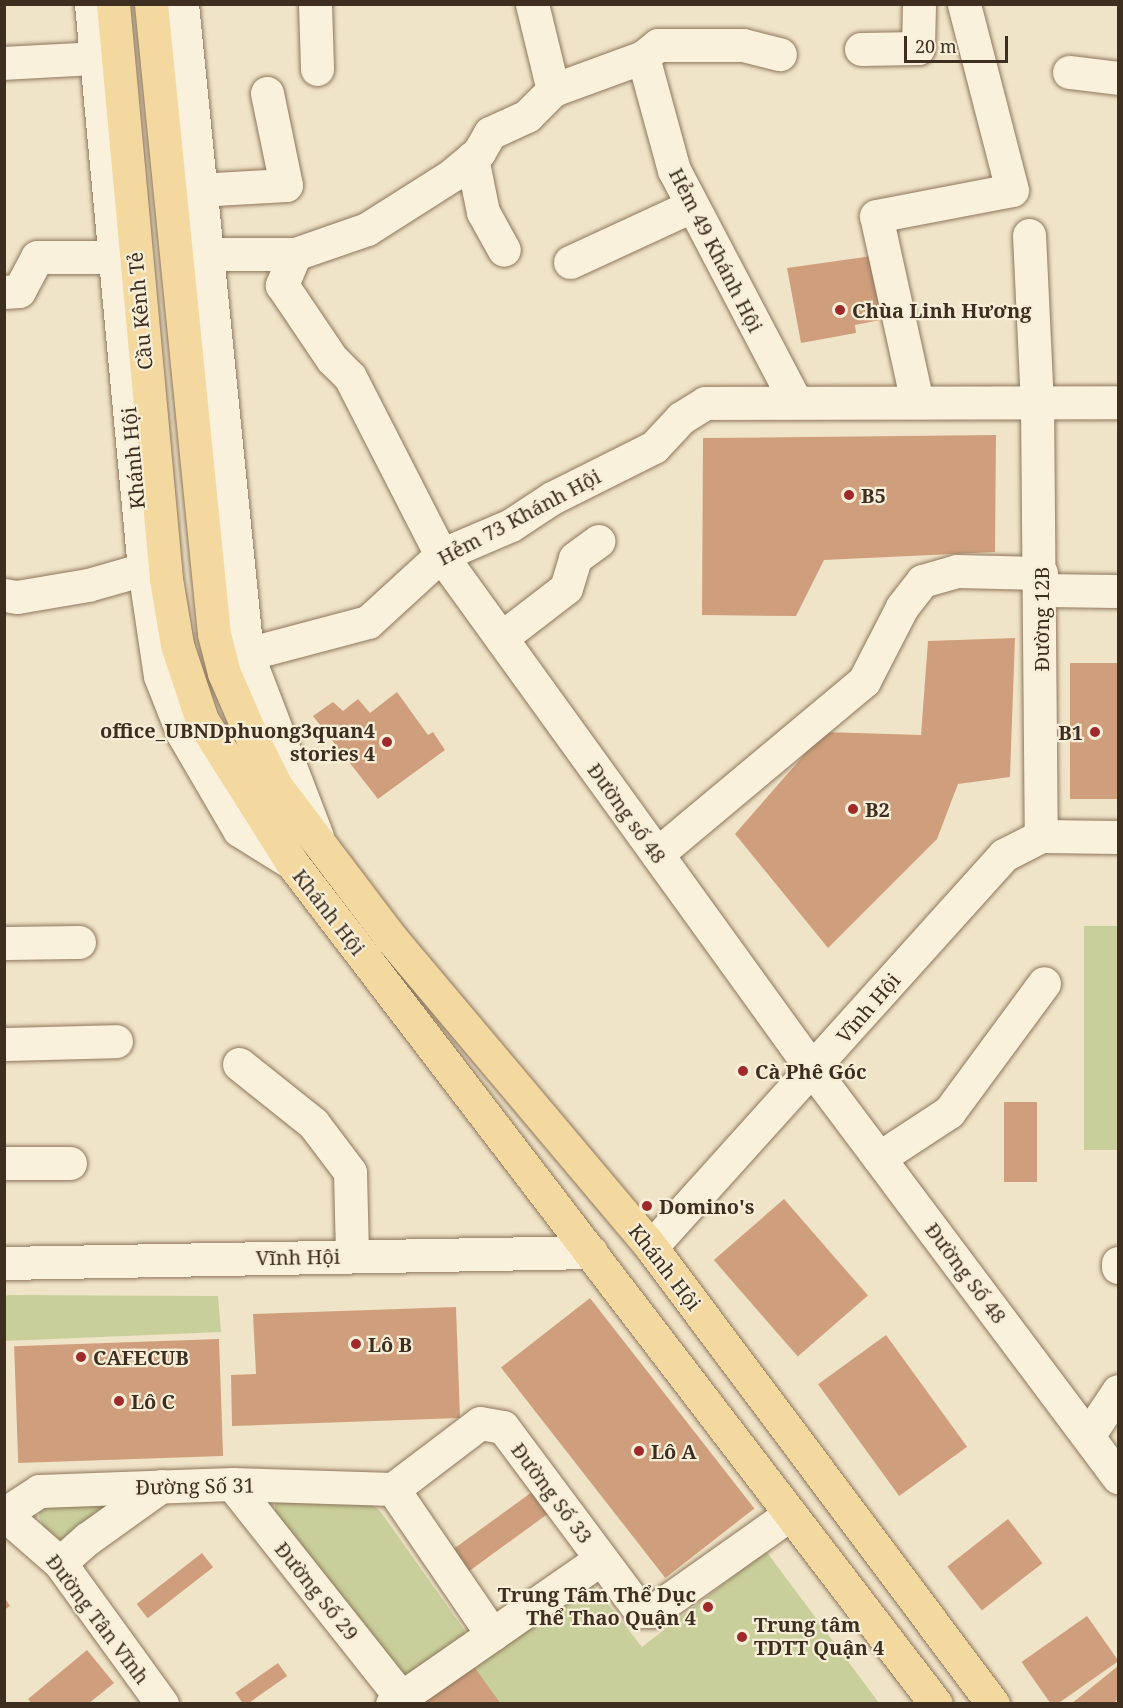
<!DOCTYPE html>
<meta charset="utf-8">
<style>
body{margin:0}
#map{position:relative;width:1123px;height:1708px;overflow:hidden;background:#f0e4c8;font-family:"Noto Serif",serif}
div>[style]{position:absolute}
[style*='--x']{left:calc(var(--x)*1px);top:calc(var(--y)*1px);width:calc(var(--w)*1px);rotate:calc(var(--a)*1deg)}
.green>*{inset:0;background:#c9cf9b;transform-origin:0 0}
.building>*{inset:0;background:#cf9f7d;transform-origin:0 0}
.roads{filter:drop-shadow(0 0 2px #8d765c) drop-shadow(0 0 2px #8d765c)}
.minor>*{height:33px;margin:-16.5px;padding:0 16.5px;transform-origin:16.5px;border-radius:16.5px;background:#faf1dc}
.major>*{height:33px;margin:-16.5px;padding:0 16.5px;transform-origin:16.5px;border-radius:16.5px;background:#f3d9a0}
.dots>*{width:16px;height:16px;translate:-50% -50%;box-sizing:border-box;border:3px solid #f7eed8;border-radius:50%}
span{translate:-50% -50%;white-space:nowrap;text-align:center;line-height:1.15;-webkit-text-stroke:4.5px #f7eed8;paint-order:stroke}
.street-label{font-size:20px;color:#3d2e20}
.poi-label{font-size:20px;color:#3d2e20;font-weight:700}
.left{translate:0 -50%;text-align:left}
.right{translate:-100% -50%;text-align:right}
.frame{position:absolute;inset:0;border:6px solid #3d2e20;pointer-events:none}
.scale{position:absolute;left:904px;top:36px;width:104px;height:27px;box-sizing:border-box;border:3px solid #3d2e20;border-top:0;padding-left:8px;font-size:18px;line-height:21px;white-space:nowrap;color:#3d2e20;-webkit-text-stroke:4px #f7eed8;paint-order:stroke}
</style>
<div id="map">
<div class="green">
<div style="left:1084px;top:926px;width:34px;height:224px"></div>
<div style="clip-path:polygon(8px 1295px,218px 1296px,221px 1332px,5px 1341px,5px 1297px)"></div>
<div style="clip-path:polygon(54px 1500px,123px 1500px,62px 1541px,45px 1531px,39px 1516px,40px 1508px)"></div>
<div style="clip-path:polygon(275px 1500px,369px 1502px,380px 1511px,465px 1631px,465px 1641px,404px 1682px,275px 1514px)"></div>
<div style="clip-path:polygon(766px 1551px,879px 1703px,406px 1704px,588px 1579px,642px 1647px)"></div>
</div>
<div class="building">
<div style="clip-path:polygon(879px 255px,891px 318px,855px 325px,856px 333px,801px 343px,787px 268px)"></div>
<div style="clip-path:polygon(996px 435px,995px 552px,824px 560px,796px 616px,702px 615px,703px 438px)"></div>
<div style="clip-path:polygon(1015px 638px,1010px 777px,958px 784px,937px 839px,828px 948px,735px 834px,824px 732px,921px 735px,928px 641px)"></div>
<div style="left:1118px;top:663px;width:136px;height:48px;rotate:90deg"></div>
<div style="clip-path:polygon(397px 692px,428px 735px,433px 732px,445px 750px,378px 799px,313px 716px,333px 702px,343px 711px,358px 699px,370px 713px)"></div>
<div style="left:1004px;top:1102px;width:33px;height:80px"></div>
<div style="left:784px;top:1199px;width:128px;height:93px;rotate:49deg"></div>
<div style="left:590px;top:1298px;width:267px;height:113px;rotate:52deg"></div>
<div style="clip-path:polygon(456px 1307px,460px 1418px,232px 1426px,231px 1375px,256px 1374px,253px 1314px)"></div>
<div style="left:886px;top:1335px;width:138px;height:84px;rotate:54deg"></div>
<div style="left:219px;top:1339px;width:117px;height:205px;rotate:88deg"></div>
<div style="left:532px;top:1492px;width:27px;height:103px;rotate:54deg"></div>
<div style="left:1008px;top:1519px;width:56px;height:77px;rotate:52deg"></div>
<div style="left:202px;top:1553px;width:18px;height:83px;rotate:52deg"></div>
<div style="clip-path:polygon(4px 1597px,10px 1606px,4px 1610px)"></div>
<div style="left:1087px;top:1616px;width:55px;height:80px;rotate:55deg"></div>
<div style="clip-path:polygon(87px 1650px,114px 1683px,88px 1704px,32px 1704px,28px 1699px)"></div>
<div style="left:278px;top:1663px;width:16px;height:52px;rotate:55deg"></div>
<div style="clip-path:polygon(472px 1664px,501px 1704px,416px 1704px)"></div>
<div style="clip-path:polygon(1118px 1666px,1118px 1699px,1113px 1704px,1071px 1704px)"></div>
</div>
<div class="roads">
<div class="minor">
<div style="--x:91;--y:4;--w:567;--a:84.64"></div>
<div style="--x:144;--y:569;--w:108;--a:81.5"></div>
<div style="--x:160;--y:676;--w:62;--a:68.4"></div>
<div style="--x:183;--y:734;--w:111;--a:59.7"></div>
<div style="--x:239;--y:830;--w:62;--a:31.9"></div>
<div style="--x:182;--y:4;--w:653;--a:84.29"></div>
<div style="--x:247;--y:654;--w:195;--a:69"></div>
<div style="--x:315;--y:4;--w:65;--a:88.2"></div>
<div style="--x:532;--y:4;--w:89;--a:76.3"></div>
<div style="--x:861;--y:49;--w:57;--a:-1"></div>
<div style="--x:918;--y:48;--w:44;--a:-88.7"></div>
<div style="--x:643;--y:57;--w:117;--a:74.7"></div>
<div style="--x:674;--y:170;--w:262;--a:62.3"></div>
<div style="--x:4;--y:63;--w:92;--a:-3.1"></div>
<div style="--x:1069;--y:72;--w:49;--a:7"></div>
<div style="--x:472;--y:158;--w:55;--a:78.5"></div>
<div style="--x:483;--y:212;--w:43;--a:61.1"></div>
<div style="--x:197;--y:190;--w:89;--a:-3.2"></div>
<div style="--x:286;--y:185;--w:94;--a:-101.7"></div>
<div style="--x:1029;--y:235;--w:167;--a:87.3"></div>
<div style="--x:1037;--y:402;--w:434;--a:89.5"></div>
<div style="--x:204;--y:254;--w:91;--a:0"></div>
<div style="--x:295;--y:254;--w:76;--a:-19.1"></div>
<div style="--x:367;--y:229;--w:101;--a:-32.4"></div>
<div style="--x:452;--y:175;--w:35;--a:-40"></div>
<div style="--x:479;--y:152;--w:22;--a:-60"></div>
<div style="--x:490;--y:133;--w:41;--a:-24.7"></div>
<div style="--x:527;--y:116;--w:37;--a:-45"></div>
<div style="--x:553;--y:90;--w:96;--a:-20.1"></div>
<div style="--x:643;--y:57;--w:19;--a:-39"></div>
<div style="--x:658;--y:45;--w:85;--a:0"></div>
<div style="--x:743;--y:45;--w:38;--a:14"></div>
<div style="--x:295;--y:254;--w:34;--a:113"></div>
<div style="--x:282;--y:285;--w:89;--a:56"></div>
<div style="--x:332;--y:359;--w:25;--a:45"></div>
<div style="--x:350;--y:377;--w:200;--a:62.9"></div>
<div style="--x:441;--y:555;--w:635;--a:54.16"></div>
<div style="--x:813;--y:1070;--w:509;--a:53.15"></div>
<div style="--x:570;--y:262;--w:134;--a:-24.7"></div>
<div style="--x:4;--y:292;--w:15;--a:-4"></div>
<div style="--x:19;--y:291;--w:38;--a:-62"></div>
<div style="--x:37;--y:257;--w:77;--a:0"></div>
<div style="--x:917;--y:402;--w:190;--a:-102.4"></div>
<div style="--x:876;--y:216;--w:138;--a:-10.8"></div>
<div style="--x:1012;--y:190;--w:192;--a:-104.5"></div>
<div style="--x:1041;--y:590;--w:77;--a:0.7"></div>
<div style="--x:4;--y:595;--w:13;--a:9"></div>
<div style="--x:17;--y:597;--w:72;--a:-9.6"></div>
<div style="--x:88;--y:585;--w:58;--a:-15.9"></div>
<div style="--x:501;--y:638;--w:82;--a:-37.6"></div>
<div style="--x:566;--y:588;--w:31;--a:-73"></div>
<div style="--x:575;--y:558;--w:29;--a:-36"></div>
<div style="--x:247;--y:654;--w:125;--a:-14.8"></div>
<div style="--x:368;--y:622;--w:99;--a:-42.5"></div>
<div style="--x:441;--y:555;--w:76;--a:-23.2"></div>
<div style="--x:511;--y:525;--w:49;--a:-33.4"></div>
<div style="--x:552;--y:498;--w:114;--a:-26.6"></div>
<div style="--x:654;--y:447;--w:40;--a:-47"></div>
<div style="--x:681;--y:418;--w:28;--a:-32"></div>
<div style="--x:705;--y:403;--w:413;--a:-0.1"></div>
<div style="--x:657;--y:854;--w:270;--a:-39.9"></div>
<div style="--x:864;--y:681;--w:83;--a:-62.8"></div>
<div style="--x:902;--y:607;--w:33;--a:-52"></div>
<div style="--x:922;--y:581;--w:36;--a:-16"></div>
<div style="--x:957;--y:571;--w:84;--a:1.4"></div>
<div style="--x:4;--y:943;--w:75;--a:-0.8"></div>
<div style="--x:4;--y:1044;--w:112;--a:-1.5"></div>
<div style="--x:239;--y:1064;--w:95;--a:38.6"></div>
<div style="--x:313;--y:1123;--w:61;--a:52.9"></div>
<div style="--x:350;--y:1172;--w:84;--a:88.6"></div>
<div style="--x:879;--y:1158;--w:84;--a:-33.3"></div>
<div style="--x:949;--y:1112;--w:160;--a:-53.6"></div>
<div style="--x:4;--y:1163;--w:66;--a:0"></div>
<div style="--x:651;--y:1247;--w:528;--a:-48"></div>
<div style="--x:1004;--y:855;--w:42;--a:-27.2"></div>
<div style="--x:1041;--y:836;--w:77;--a:0.7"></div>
<div style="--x:4;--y:1263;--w:587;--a:-1.07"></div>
<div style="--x:1118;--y:1263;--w:4;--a:90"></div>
<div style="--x:1088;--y:1436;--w:54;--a:-56.3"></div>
<div style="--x:232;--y:1484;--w:272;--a:51.6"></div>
<div style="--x:393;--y:1489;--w:176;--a:55.7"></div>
<div style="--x:4;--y:1514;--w:42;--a:-33.3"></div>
<div style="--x:39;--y:1491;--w:193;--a:-2.1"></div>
<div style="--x:232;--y:1484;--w:161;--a:1.8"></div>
<div style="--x:393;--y:1489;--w:109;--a:-37.2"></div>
<div style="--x:480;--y:1423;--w:23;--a:10"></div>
<div style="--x:503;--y:1427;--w:229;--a:53.3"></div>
<div style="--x:640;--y:1611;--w:13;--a:0"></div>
<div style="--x:653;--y:1611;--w:168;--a:-35.3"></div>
<div style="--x:4;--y:1514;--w:74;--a:41.2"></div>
<div style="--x:60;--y:1563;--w:174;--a:54.1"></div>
<div style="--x:60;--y:1563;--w:36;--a:-42"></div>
<div style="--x:87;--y:1539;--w:91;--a:-35.6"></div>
<div style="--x:392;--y:1704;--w:254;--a:-34.8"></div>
</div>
<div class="major">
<div style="--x:113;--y:4;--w:577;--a:84.73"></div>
<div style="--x:166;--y:579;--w:67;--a:80.5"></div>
<div style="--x:177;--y:645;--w:79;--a:71.6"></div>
<div style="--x:202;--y:720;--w:169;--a:57.8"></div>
<div style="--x:292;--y:863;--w:1059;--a:52.56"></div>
<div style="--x:151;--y:4;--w:633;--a:84.29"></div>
<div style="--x:214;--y:634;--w:40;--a:75.6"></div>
<div style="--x:224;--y:673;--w:73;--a:66.6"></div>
<div style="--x:253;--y:740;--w:51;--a:63.4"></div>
<div style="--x:276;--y:786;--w:191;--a:52.9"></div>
<div style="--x:391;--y:938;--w:404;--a:49.9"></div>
<div style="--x:651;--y:1247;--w:571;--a:53.19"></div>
</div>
</div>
<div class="dots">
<div style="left:840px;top:310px;background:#9e2a2b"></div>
<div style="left:849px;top:495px;background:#9e2a2b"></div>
<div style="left:1095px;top:732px;background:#9e2a2b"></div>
<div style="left:387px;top:742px;background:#9e2a2b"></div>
<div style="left:853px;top:809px;background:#9e2a2b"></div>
<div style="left:743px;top:1071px;background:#9e2a2b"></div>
<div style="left:647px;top:1206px;background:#9e2a2b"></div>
<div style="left:356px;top:1344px;background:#9e2a2b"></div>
<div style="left:81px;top:1357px;background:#9e2a2b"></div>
<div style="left:119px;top:1401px;background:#9e2a2b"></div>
<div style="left:639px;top:1451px;background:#9e2a2b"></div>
<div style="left:708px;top:1607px;background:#9e2a2b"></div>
<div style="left:742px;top:1637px;background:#9e2a2b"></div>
</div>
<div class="street-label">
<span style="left:716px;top:250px;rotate:63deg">Hẻm 49 Khánh Hội</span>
<span style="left:140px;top:311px;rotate:-95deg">Cầu Kênh Tẻ</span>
<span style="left:133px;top:458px;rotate:-95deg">Khánh Hội</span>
<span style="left:519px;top:517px;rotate:-28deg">Hẻm 73 Khánh Hội</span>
<span style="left:1041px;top:619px;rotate:-90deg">Đường 12B</span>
<span style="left:627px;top:813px;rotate:54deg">Đường số 48</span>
<span style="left:329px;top:912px;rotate:52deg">Khánh Hội</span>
<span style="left:868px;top:1008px;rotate:-49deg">Vĩnh Hội</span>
<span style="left:298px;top:1257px;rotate:-1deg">Vĩnh Hội</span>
<span style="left:665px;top:1267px;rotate:52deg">Khánh Hội</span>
<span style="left:966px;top:1273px;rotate:53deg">Đường Số 48</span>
<span style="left:195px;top:1486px;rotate:-1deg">Đường Số 31</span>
<span style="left:552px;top:1493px;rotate:53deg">Đường Số 33</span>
<span style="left:317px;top:1591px;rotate:51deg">Đường Số 29</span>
<span style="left:98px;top:1619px;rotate:53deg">Đường Tân Vĩnh</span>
</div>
<div class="poi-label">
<span class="left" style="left:852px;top:310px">Chùa Linh Hương</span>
<span class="left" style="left:861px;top:495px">B5</span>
<span class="right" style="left:375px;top:742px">office_UBNDphuong3quan4<br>stories 4</span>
<span class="right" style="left:1083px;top:732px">B1</span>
<span class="left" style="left:865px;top:809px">B2</span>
<span class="left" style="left:755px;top:1071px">Cà Phê Góc</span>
<span class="left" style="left:659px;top:1206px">Domino's</span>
<span class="left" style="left:368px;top:1344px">Lô B</span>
<span class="left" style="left:93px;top:1357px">CAFECUB</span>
<span class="left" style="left:131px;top:1401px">Lô C</span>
<span class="left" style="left:651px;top:1451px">Lô A</span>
<span class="right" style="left:696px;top:1606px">Trung Tâm Thể Dục<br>Thể Thao Quận 4</span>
<span class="left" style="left:754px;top:1636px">Trung tâm<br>TDTT Quận 4</span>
</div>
<div class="frame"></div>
<div class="scale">20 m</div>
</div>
